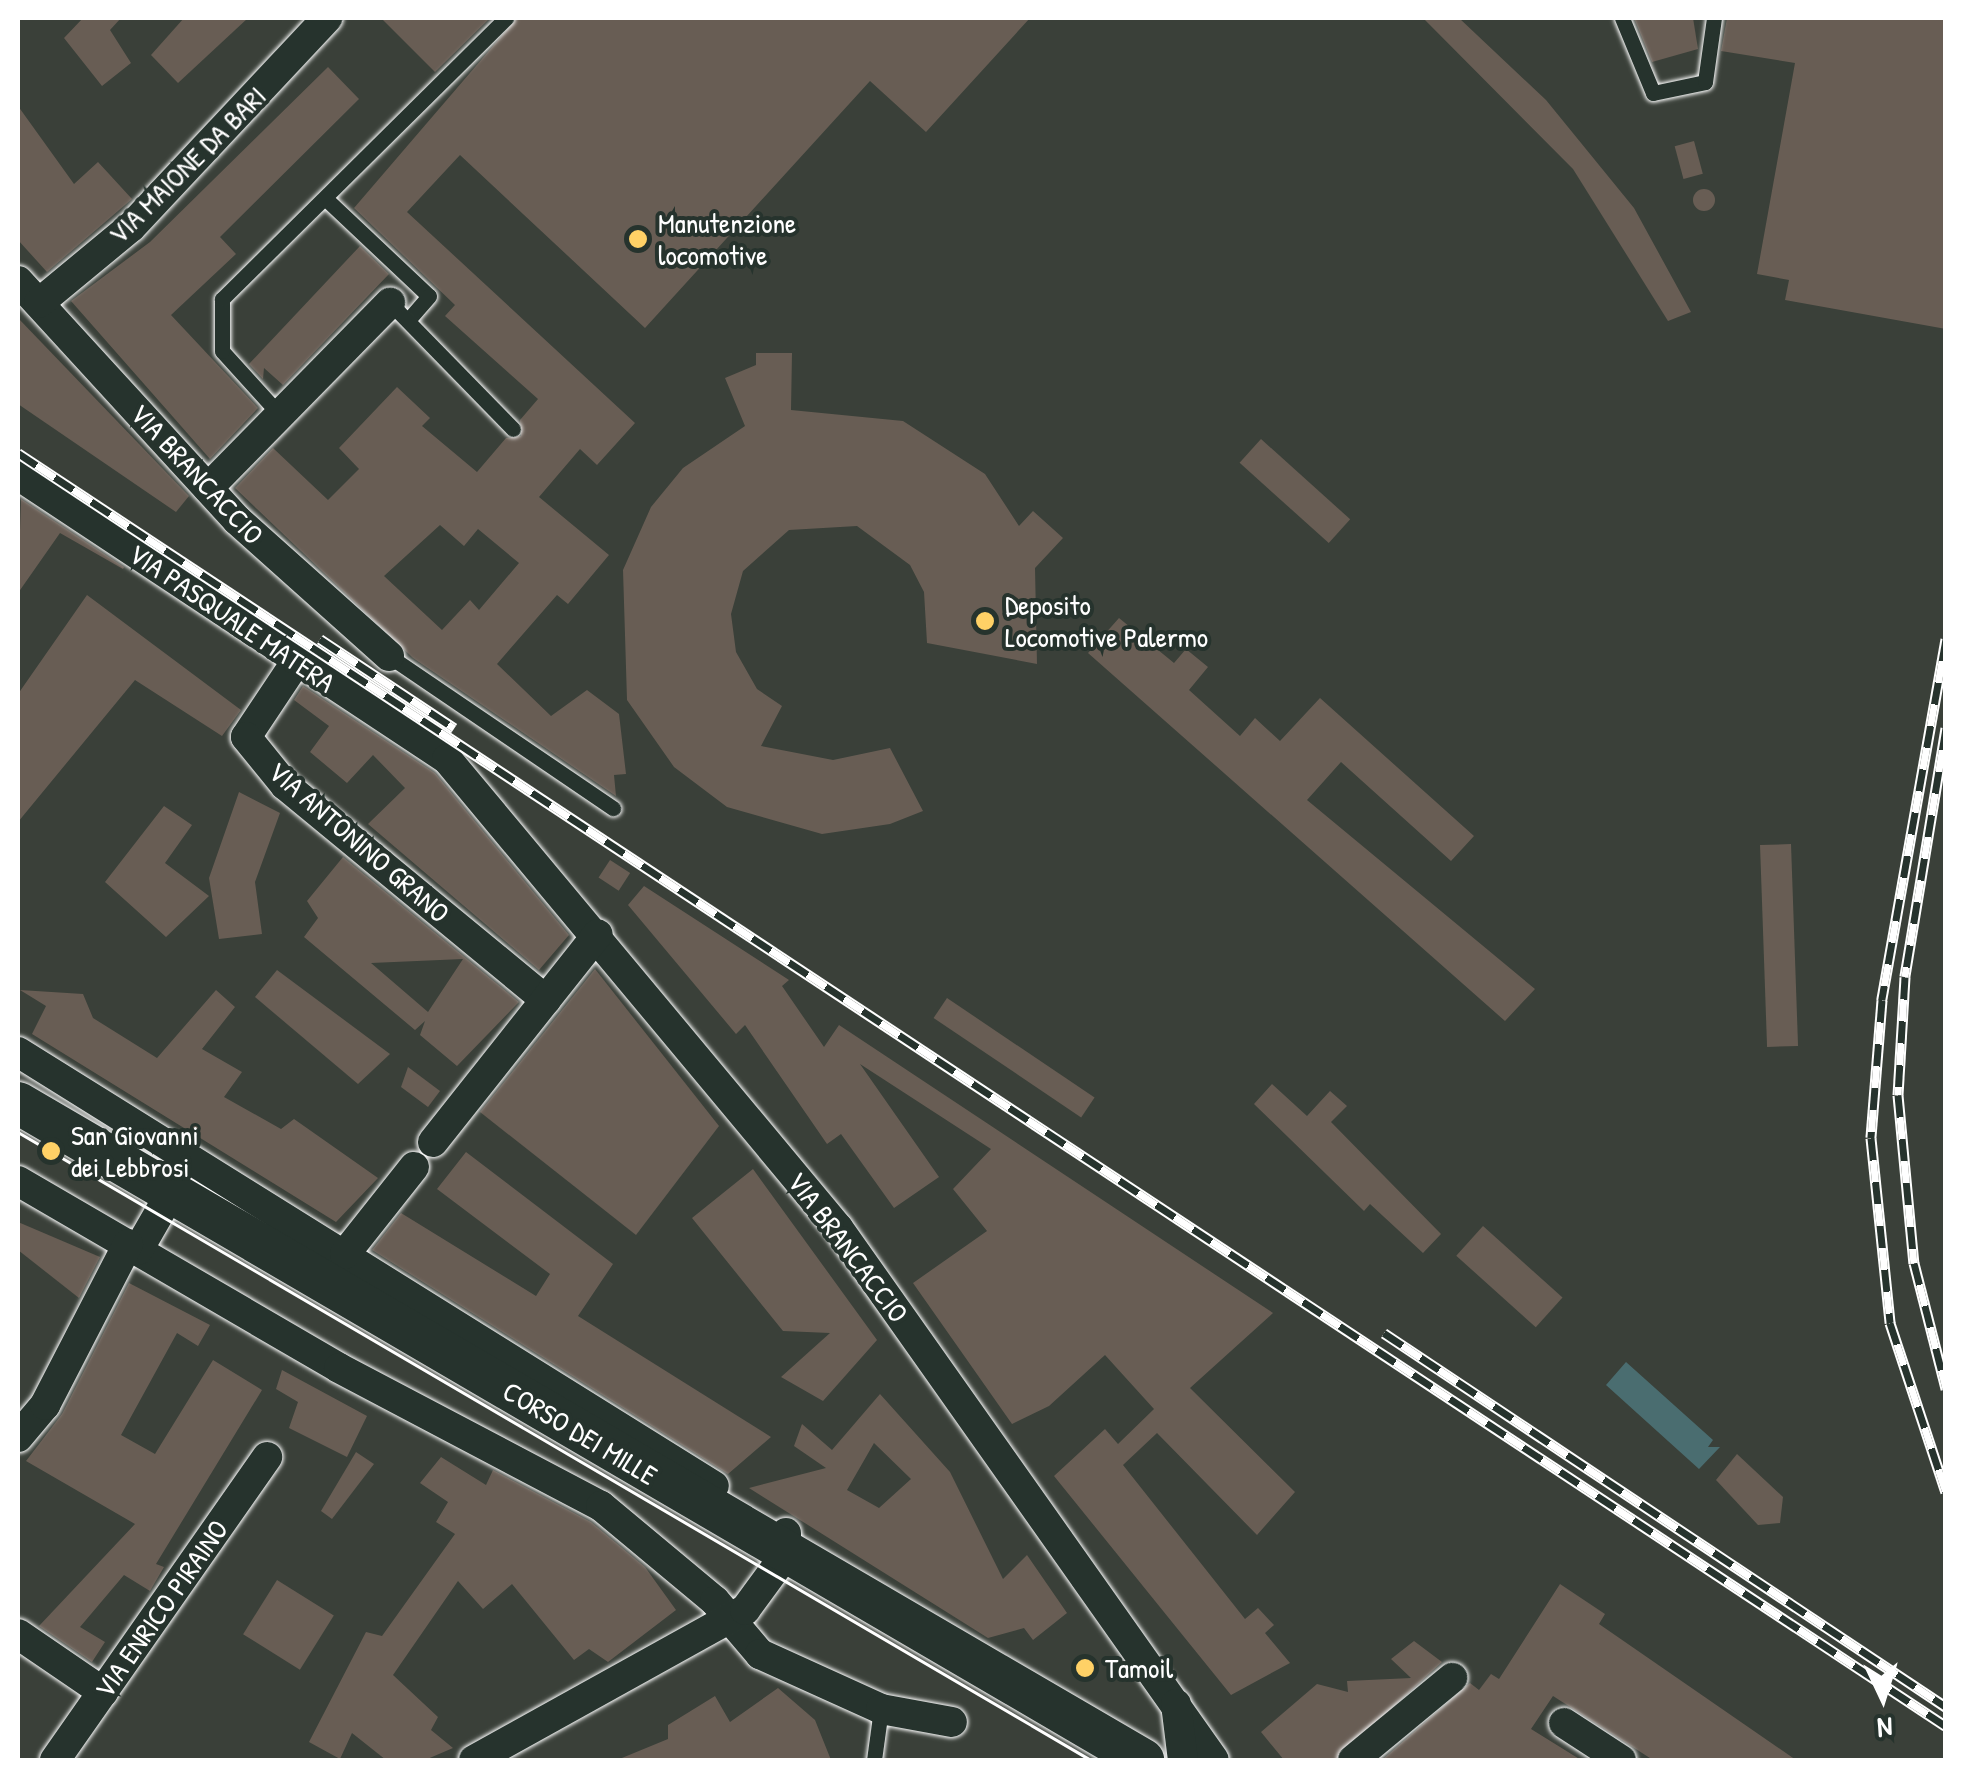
<!DOCTYPE html>
<style>
body{margin:0}
#map{position:relative;width:1963px;height:1778px;overflow:hidden;background:#3a4039;font-family:"Patrick Hand",sans-serif}
div>[style]{position:absolute}
[style*='--x']{left:calc(var(--x)*1px);top:calc(var(--y)*1px);width:calc(var(--w)*1px);rotate:calc(var(--a)*1deg)}
.water>*{inset:0;background:#4a6d70}
.building>*{inset:0;background:#685d54;transform-origin:0 0}
.round{border-radius:50%}
.roads{filter:drop-shadow(0 0 2px #fff) drop-shadow(0 0 2px #fff)}
.lane>*{height:15px;margin:-7.5px;padding:0 7.5px;transform-origin:7.5px;border-radius:7.5px;background:#26332d}
.street>*{height:30px;margin:-15px;padding:0 15px;transform-origin:15px;border-radius:15px;background:#26332d}
.secondary>*{height:42px;margin:-21px;padding:0 21px;transform-origin:21px;border-radius:21px;background:#26332d}
.tram>*{height:2.5px;margin:-1.25px;padding:0 1.25px;transform-origin:1.25px;border-radius:1.25px;background:#fff}
.rail>*{height:11px;margin-top:-5.5px;transform-origin:0;background:repeating-linear-gradient(90deg,#26332d 0 22px,#fff 0 44px);box-sizing:border-box;border-block:2px solid #fff}
.dots>*{width:28px;height:28px;translate:-50% -50%;box-sizing:border-box;border:5px solid #26332d;border-radius:50%}
span{translate:-50% -50%;white-space:nowrap;text-align:center;line-height:1.15;-webkit-text-stroke:8px #26332d;paint-order:stroke}
.street-label{font-size:28px;color:#fff}
.poi-label{font-size:28px;color:#fff}
.left{translate:0 -50%;text-align:left}
.frame{position:absolute;inset:0;border:20px solid #fff;pointer-events:none}
.north{position:absolute;left:1833px;top:1648px;width:100px;height:100px;-webkit-text-stroke:8px #26332d;paint-order:stroke;rotate:176deg;font-size:28px;font-weight:700;line-height:40px;text-align:center;color:#fff}
.north::after{content:'';display:block;margin:auto;width:35px;height:45px;background:#fff;clip-path:polygon(50% 0,100% 100%,50% 72%,0 100%)}
</style>
<div id="map">
<div class="water">
<div style="clip-path:polygon(1626px 1362px,1713px 1440px,1708px 1447px,1720px 1447px,1699px 1469px,1606px 1385px)"></div>
</div>
<div class="building">
<div style="clip-path:polygon(83px 18px,121px 18px,110px 30px,131px 63px,102px 86px,64px 38px)"></div>
<div style="clip-path:polygon(184px 18px,248px 18px,178px 83px,151px 55px)"></div>
<div style="clip-path:polygon(381px 18px,490px 18px,435px 72px)"></div>
<div style="clip-path:polygon(evenodd,517px 18px,1030px 18px,926px 132px,870px 81px,645px 328px,460px 155px,407px 212px,635px 423px,597px 465px,580px 449px,539px 497px,609px 555px,568px 604px,557px 595px,497px 664px,551px 716px,587px 690px,619px 714px,626px 774px,614px 775px,616px 796px,413px 658px,235px 488px,273px 448px,328px 500px,359px 469px,339px 448px,397px 387px,430px 418px,422px 426px,477px 472px,506px 438px,521px 436px,520px 420px,538px 399px,445px 316px,455px 305px,354px 208px,517px 18px,440px 525px,464px 546px,478px 529px,519px 563px,479px 610px,470px 600px,442px 630px,384px 576px,440px 525px)"></div>
<div style="clip-path:polygon(1423px 18px,1459px 18px,1546px 100px,1634px 208px,1691px 312px,1668px 321px,1573px 169px)"></div>
<div style="clip-path:polygon(1634px 18px,1693px 18px,1698px 49px,1652px 62px)"></div>
<div style="clip-path:polygon(1727px 18px,1946px 18px,1946px 329px,1785px 300px,1789px 280px,1757px 274px,1795px 63px,1721px 51px)"></div>
<div style="clip-path:polygon(328px 67px,359px 99px,220px 237px,236px 254px,171px 315px,258px 408px,210px 459px,71px 301px,150px 242px)"></div>
<div style="clip-path:polygon(18px 106px,74px 184px,98px 162px,132px 199px,47px 272px,18px 240px)"></div>
<div style="left:1694px;top:141px;width:34px;height:20px;rotate:75deg"></div>
<div class="round" style="left:1693px;top:189px;width:22px;height:22px"></div>
<div style="clip-path:polygon(360px 246px,389px 274px,283px 385px,264px 368px,263px 379px,249px 364px)"></div>
<div style="clip-path:polygon(18px 318px,189px 496px,176px 512px,18px 404px)"></div>
<div style="clip-path:polygon(756px 353px,792px 353px,791px 410px,903px 421px,985px 474px,1019px 526px,1033px 511px,1063px 538px,1035px 568px,1037px 664px,927px 643px,924px 592px,910px 565px,857px 526px,789px 530px,743px 571px,731px 614px,736px 652px,757px 689px,782px 706px,761px 746px,833px 760px,890px 748px,923px 811px,890px 824px,822px 834px,727px 807px,674px 767px,627px 700px,623px 570px,651px 507px,683px 468px,745px 426px,725px 378px,756px 365px)"></div>
<div style="left:1261px;top:439px;width:120px;height:32px;rotate:42deg"></div>
<div style="clip-path:polygon(21px 499px,124px 567px,123px 569px,60px 533px,18px 593px)"></div>
<div style="clip-path:polygon(87px 595px,241px 710px,222px 736px,135px 680px,18px 822px,18px 694px)"></div>
<div style="clip-path:polygon(1119px 618px,1174px 663px,1186px 649px,1208px 667px,1189px 690px,1240px 736px,1255px 718px,1280px 741px,1320px 698px,1474px 836px,1451px 861px,1341px 762px,1307px 800px,1535px 989px,1505px 1021px,1088px 653px)"></div>
<div style="clip-path:polygon(303px 686px,435px 773px,569px 935px,539px 970px,368px 824px,405px 788px,373px 755px,347px 783px,310px 752px,329px 726px,294px 700px)"></div>
<div style="clip-path:polygon(239px 792px,280px 813px,255px 882px,262px 934px,219px 939px,209px 878px)"></div>
<div style="clip-path:polygon(164px 806px,192px 825px,165px 863px,209px 896px,166px 937px,105px 882px)"></div>
<div style="left:1791px;top:844px;width:202px;height:31px;rotate:88deg"></div>
<div style="clip-path:polygon(evenodd,343px 857px,519px 1002px,457px 1066px,420px 1035px,425px 1021px,415px 1030px,304px 937px,318px 918px,307px 901px,343px 857px,463px 959px,428px 1012px,371px 963px,463px 959px)"></div>
<div style="left:610px;top:860px;width:24px;height:21px;rotate:33deg"></div>
<div style="clip-path:polygon(644px 886px,789px 980px,782px 986px,824px 1047px,839px 1025px,1273px 1313px,1190px 1388px,1295px 1492px,1257px 1535px,1157px 1433px,1123px 1465px,1245px 1619px,1258px 1608px,1274px 1625px,1265px 1633px,1290px 1663px,1231px 1695px,1054px 1476px,1105px 1429px,1118px 1444px,1154px 1409px,1105px 1355px,1049px 1406px,1012px 1424px,913px 1283px,987px 1231px,953px 1189px,991px 1149px,860px 1064px,939px 1177px,894px 1208px,841px 1134px,827px 1144px,745px 1025px,736px 1034px,628px 905px)"></div>
<div style="clip-path:polygon(595px 969px,719px 1126px,636px 1235px,480px 1112px)"></div>
<div style="clip-path:polygon(277px 970px,390px 1054px,358px 1084px,255px 997px)"></div>
<div style="clip-path:polygon(20px 990px,83px 994px,93px 1018px,157px 1058px,216px 990px,235px 1007px,202px 1049px,242px 1072px,224px 1097px,281px 1129px,294px 1119px,378px 1178px,336px 1222px,32px 1034px,46px 1006px)"></div>
<div style="left:947px;top:998px;width:178px;height:24px;rotate:34deg"></div>
<div style="clip-path:polygon(408px 1067px,440px 1091px,428px 1107px,401px 1087px)"></div>
<div style="clip-path:polygon(1272px 1084px,1307px 1116px,1330px 1091px,1347px 1106px,1331px 1122px,1441px 1234px,1423px 1253px,1370px 1204px,1364px 1211px,1254px 1104px)"></div>
<div style="clip-path:polygon(466px 1152px,613px 1264px,578px 1316px,771px 1437px,728px 1474px,372px 1250px,401px 1213px,536px 1296px,550px 1274px,437px 1189px)"></div>
<div style="clip-path:polygon(753px 1169px,877px 1340px,823px 1401px,781px 1377px,830px 1333px,783px 1331px,692px 1218px)"></div>
<div style="clip-path:polygon(18px 1222px,100px 1257px,79px 1298px,18px 1250px)"></div>
<div style="left:1483px;top:1226px;width:107px;height:40px;rotate:42deg"></div>
<div style="clip-path:polygon(129px 1283px,210px 1325px,198px 1346px,177px 1333px,121px 1435px,155px 1454px,213px 1360px,262px 1390px,156px 1564px,164px 1567px,150px 1591px,124px 1575px,80px 1627px,105px 1642px,92px 1662px,39px 1626px,135px 1524px,26px 1461px,62px 1414px)"></div>
<div style="clip-path:polygon(282px 1370px,367px 1416px,347px 1457px,289px 1428px,298px 1402px,276px 1389px)"></div>
<div style="clip-path:polygon(evenodd,880px 1394px,950px 1472px,1003px 1579px,1027px 1555px,1067px 1613px,1033px 1640px,1024px 1628px,988px 1638px,749px 1488px,826px 1468px,794px 1446px,802px 1424px,832px 1450px,880px 1394px,874px 1443px,911px 1479px,879px 1508px,847px 1490px,874px 1443px)"></div>
<div style="clip-path:polygon(356px 1452px,374px 1464px,332px 1519px,321px 1511px)"></div>
<div style="clip-path:polygon(1737px 1454px,1783px 1497px,1780px 1523px,1758px 1525px,1716px 1480px)"></div>
<div style="clip-path:polygon(441px 1457px,486px 1485px,493px 1470px,591px 1522px,645px 1567px,676px 1610px,608px 1662px,589px 1649px,574px 1660px,512px 1584px,483px 1609px,458px 1581px,393px 1675px,438px 1717px,431px 1730px,453px 1748px,425px 1760px,386px 1760px,352px 1733px,340px 1759px,309px 1742px,366px 1632px,382px 1636px,455px 1534px,436px 1522px,448px 1502px,420px 1483px)"></div>
<div style="left:277px;top:1580px;width:67px;height:64px;rotate:32deg"></div>
<div style="clip-path:polygon(1560px 1584px,1605px 1614px,1599px 1624px,1796px 1760px,1653px 1760px,1553px 1696px,1531px 1729px,1581px 1760px,1382px 1760px,1470px 1683px,1479px 1690px,1491px 1674px,1499px 1679px)"></div>
<div style="clip-path:polygon(1414px 1641px,1442px 1662px,1335px 1760px,1284px 1760px,1261px 1732px,1317px 1684px,1348px 1692px,1347px 1681px,1411px 1678px,1391px 1659px)"></div>
<div style="clip-path:polygon(778px 1688px,815px 1720px,831px 1760px,617px 1760px,668px 1739px,668px 1725px,715px 1696px,730px 1722px)"></div>
</div>
<div class="roads">
<div class="lane">
<div style="--x:1622;--y:18;--w:81;--a:67.5"></div>
<div style="--x:1653;--y:93;--w:53;--a:-11.9"></div>
<div style="--x:1705;--y:82;--w:65;--a:-82"></div>
<div style="--x:326;--y:199;--w:141;--a:43.3"></div>
<div style="--x:429;--y:296;--w:30;--a:131"></div>
<div style="--x:390;--y:303;--w:176;--a:45.7"></div>
<div style="--x:280;--y:415;--w:86;--a:-132.2"></div>
<div style="--x:222;--y:351;--w:52;--a:-90"></div>
<div style="--x:222;--y:299;--w:400;--a:-44.7"></div>
<div style="--x:389;--y:656;--w:271;--a:34.2"></div>
<div style="--x:874;--y:1760;--w:51;--a:-82.2"></div>
</div>
<div class="street">
<div style="--x:18;--y:281;--w:324;--a:47.5"></div>
<div style="--x:237;--y:520;--w:204;--a:41.8"></div>
<div style="--x:39;--y:303;--w:119;--a:-39.6"></div>
<div style="--x:131;--y:227;--w:287;--a:-46.8"></div>
<div style="--x:18;--y:475;--w:514;--a:33.5"></div>
<div style="--x:447;--y:759;--w:611;--a:50.18"></div>
<div style="--x:838;--y:1228;--w:651;--a:54.75"></div>
<div style="--x:208;--y:488;--w:260;--a:-45.5"></div>
<div style="--x:296;--y:662;--w:90;--a:123.7"></div>
<div style="--x:246;--y:737;--w:62;--a:50.9"></div>
<div style="--x:285;--y:785;--w:338;--a:39.5"></div>
<div style="--x:18;--y:1052;--w:820;--a:31.95"></div>
<div style="--x:433;--y:1142;--w:265;--a:-51.6"></div>
<div style="--x:18;--y:1181;--w:371;--a:30.2"></div>
<div style="--x:339;--y:1368;--w:296;--a:27.8"></div>
<div style="--x:601;--y:1506;--w:148;--a:39.8"></div>
<div style="--x:715;--y:1601;--w:70;--a:49.7"></div>
<div style="--x:760;--y:1654;--w:133;--a:24.4"></div>
<div style="--x:881;--y:1709;--w:72;--a:10.4"></div>
<div style="--x:138;--y:1250;--w:68;--a:-60"></div>
<div style="--x:345;--y:1254;--w:111;--a:-51.6"></div>
<div style="--x:18;--y:1437;--w:42;--a:-49.8"></div>
<div style="--x:45;--y:1405;--w:181;--a:-62.7"></div>
<div style="--x:18;--y:1634;--w:103;--a:34.3"></div>
<div style="--x:1176;--y:1704;--w:56;--a:82.9"></div>
<div style="--x:1564;--y:1723;--w:68;--a:33"></div>
<div style="--x:55;--y:1760;--w:370;--a:-55"></div>
<div style="--x:474;--y:1760;--w:310;--a:-29"></div>
<div style="--x:745;--y:1610;--w:69;--a:-53.8"></div>
<div style="--x:786;--y:1554;--w:21;--a:-90"></div>
<div style="--x:1353;--y:1760;--w:129;--a:-39.6"></div>
</div>
<div class="secondary">
<div style="--x:18;--y:1103;--w:1303;--a:30.28"></div>
</div>
</div>
<div class="tram">
<div style="--x:18;--y:1132;--w:1243;--a:30.34"></div>
</div>
<div class="rail">
<div style="--x:18;--y:453;--w:2310;--a:33.44"></div>
<div style="--x:320;--y:639;--w:161;--a:33.6"></div>
<div style="--x:1946;--y:639;--w:367;--a:100.1"></div>
<div style="--x:1882;--y:1000;--w:138;--a:94.6"></div>
<div style="--x:1871;--y:1138;--w:186;--a:84.1"></div>
<div style="--x:1890;--y:1323;--w:178;--a:71.7"></div>
<div style="--x:1946;--y:728;--w:252;--a:99.4"></div>
<div style="--x:1905;--y:977;--w:118;--a:93.4"></div>
<div style="--x:1898;--y:1095;--w:169;--a:84.6"></div>
<div style="--x:1914;--y:1263;--w:130;--a:75.7"></div>
<div style="--x:1384;--y:1333;--w:675;--a:33.64"></div>
</div>
<div class="dots">
<div style="left:638px;top:239px;background:#ffd166"></div>
<div style="left:985px;top:621px;background:#ffd166"></div>
<div style="left:51px;top:1151px;background:#ffd166"></div>
<div style="left:1085px;top:1668px;background:#ffd166"></div>
</div>
<div class="street-label">
<span style="left:187px;top:165px;rotate:-45deg">VIA MAIONE DA BARI</span>
<span style="left:197px;top:474px;rotate:47deg">VIA BRANCACCIO</span>
<span style="left:232px;top:618px;rotate:34deg">VIA PASQUALE MATERA</span>
<span style="left:359px;top:842px;rotate:41deg">VIA ANTONINO GRANO</span>
<span style="left:848px;top:1247px;rotate:53deg">VIA BRANCACCIO</span>
<span style="left:580px;top:1433px;rotate:31deg">CORSO DEI MILLE</span>
<span style="left:161px;top:1609px;rotate:-55deg">VIA ENRICO PIRAINO</span>
</div>
<div class="poi-label">
<span class="left" style="left:658px;top:239px">Manutenzione<br>locomotive</span>
<span class="left" style="left:1005px;top:621px">Deposito<br>Locomotive Palermo</span>
<span class="left" style="left:71px;top:1151px">San Giovanni<br>dei Lebbrosi</span>
<span class="left" style="left:1105px;top:1668px">Tamoil</span>
</div>
<div class="frame"></div>
<div class="north">N</div>
</div>
